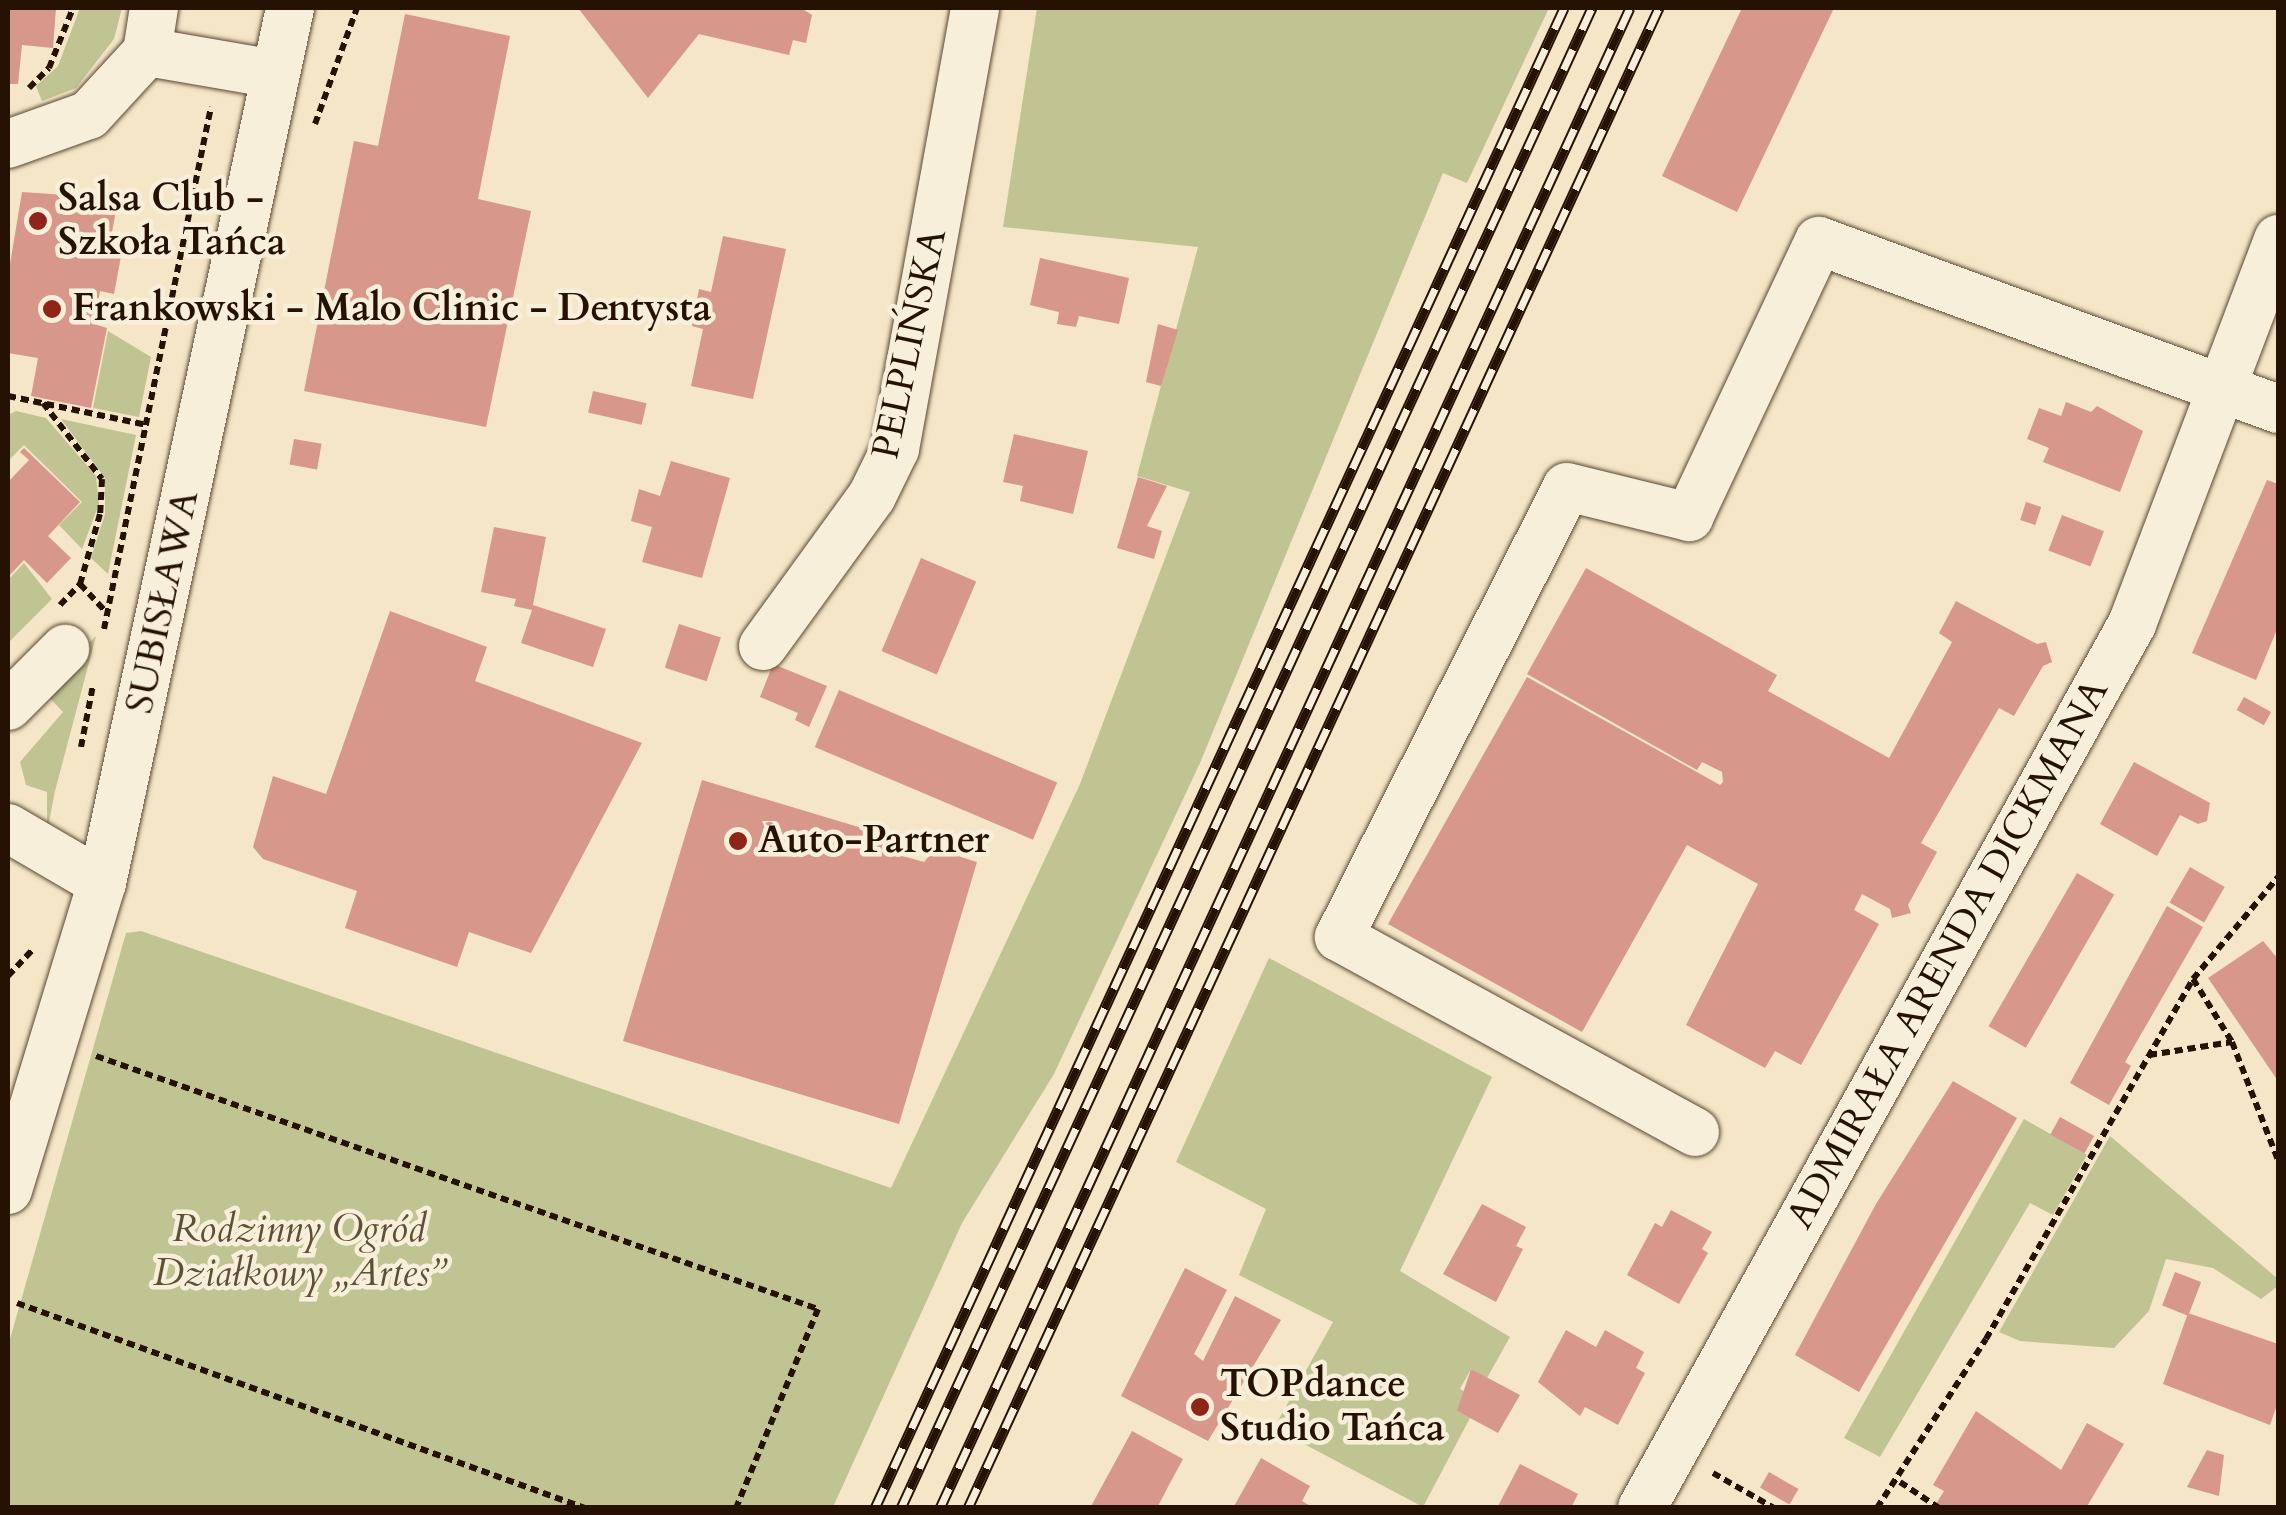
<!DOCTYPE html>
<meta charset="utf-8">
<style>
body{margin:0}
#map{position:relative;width:2286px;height:1515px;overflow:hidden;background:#f4e6c6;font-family:Cardo,serif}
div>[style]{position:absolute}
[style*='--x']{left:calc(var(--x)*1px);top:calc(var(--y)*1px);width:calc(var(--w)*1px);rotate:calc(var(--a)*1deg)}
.green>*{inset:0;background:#c0c392}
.building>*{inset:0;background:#d7978a;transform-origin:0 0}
.path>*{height:6px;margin-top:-3px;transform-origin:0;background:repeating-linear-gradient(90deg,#261203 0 8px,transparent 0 13px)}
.roads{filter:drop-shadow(0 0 2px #5a4734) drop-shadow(0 0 2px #5a4734)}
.minor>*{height:48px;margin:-24px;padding:0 24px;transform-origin:24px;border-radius:24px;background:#f8efda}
.rail>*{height:11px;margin-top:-5.5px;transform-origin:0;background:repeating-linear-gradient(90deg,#f8efda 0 22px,#261203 0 44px);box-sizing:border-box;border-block:2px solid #261203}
.dots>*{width:28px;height:28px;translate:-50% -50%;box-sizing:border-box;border:5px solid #f8efda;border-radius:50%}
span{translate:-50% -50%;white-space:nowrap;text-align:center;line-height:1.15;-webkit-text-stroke:9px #f8efda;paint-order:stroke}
.poi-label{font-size:38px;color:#261203;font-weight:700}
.left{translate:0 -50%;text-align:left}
.street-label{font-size:38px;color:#261203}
.park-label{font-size:38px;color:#5c5035;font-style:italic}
.frame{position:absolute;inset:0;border:10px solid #261203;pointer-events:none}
</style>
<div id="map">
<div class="green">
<div style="clip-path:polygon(80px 8px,122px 8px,114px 39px,76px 88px,42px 101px,36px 86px,58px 66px)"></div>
<div style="clip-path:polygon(1037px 8px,1549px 8px,1467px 183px,1443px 173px,1200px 763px,1054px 1074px,962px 1223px,833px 1507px,8px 1507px,8px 1346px,126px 933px,141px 931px,891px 1188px,1080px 784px,1190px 492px,1137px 476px,1198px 247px,1003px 227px)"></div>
<div style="clip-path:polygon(108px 331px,151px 357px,139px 417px,93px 408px)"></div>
<div style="clip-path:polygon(16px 411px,46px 418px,96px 476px,99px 504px,82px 549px,59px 525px,82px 502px,24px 445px,8px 461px,8px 415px)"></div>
<div style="clip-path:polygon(61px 419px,136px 435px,108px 574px,91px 558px,105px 514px,105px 478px)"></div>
<div style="clip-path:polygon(24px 563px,52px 599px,8px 643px,8px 580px)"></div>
<div style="clip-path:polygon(96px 636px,55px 791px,47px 832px,47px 792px,26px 785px,20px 762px,63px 712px,42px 690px)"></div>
<div style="clip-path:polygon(1269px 958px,1492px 1077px,1400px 1271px,1510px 1337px,1487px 1378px,1471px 1369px,1460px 1389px,1467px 1393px,1457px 1411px,1470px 1418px,1423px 1507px,1274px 1428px,1333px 1322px,1239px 1275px,1266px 1209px,1176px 1162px)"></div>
<div style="clip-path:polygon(2024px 1119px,2087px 1155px,2053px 1215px,2030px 1203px,1880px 1457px,1844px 1438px)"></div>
<div style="clip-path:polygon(2110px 1136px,2278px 1279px,2278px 1286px,2261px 1299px,2213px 1268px,2166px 1259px,2149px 1311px,2114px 1348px,2020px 1341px,1999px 1332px)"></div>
</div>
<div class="building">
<div style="clip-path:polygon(8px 8px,56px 8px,53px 48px,22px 45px,18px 84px,8px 84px)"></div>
<div style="clip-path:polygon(578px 8px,801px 8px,812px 15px,806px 43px,793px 40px,789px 55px,699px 34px,648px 98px)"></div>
<div style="clip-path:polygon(1742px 8px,1834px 8px,1737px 212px,1662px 176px)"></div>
<div style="clip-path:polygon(405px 14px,510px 36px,478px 199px,531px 211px,486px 427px,304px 391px,354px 141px,378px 146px)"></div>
<div style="clip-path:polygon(22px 192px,93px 197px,92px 206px,116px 211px,112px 232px,125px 235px,114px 294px,100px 291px,94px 324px,107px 328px,91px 408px,31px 396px,38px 358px,8px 353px,8px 276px)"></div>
<div style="clip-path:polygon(723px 236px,786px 249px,753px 399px,691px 386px,703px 329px,692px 326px,699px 289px,711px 292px)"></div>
<div style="clip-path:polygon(1040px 258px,1129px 278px,1119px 324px,1079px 316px,1076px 327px,1057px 324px,1059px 312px,1030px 305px)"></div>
<div style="clip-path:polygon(1158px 324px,1178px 330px,1161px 386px,1146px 382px)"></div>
<div style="left:593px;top:391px;width:55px;height:22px;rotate:13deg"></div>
<div style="clip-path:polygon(2066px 402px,2091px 412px,2097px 406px,2143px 431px,2120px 492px,2043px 462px,2049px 448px,2027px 439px,2039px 408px,2061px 416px)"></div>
<div style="clip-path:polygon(1014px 434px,1088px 451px,1073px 514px,1020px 501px,1023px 486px,1003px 482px)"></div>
<div style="left:294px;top:439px;width:28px;height:26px;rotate:10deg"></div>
<div style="clip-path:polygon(24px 448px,80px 502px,48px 536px,71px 558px,47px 583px,24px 560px,8px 577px,8px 482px,29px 460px,20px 452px)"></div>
<div style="clip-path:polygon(671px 461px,730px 478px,702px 578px,642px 562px,652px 527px,631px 521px,639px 489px,660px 496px)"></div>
<div style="clip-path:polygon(1138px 477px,1167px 486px,1147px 526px,1162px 531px,1154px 559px,1117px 548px)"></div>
<div style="clip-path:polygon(2267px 480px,2278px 484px,2278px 627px,2256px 680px,2192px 653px)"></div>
<div style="left:2026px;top:502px;width:16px;height:19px;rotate:18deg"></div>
<div style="left:2062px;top:515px;width:45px;height:38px;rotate:21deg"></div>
<div style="clip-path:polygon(494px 527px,546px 537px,533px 605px,606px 629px,593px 667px,521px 643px,532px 610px,514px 606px,516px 599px,481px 592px)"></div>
<div style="left:921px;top:558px;width:60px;height:101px;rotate:23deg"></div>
<div style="clip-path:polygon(1586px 568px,1777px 675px,1768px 691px,1889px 758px,1952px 642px,1939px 633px,1956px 601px,2037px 644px,2046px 642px,2052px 662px,2043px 666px,2014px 716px,1999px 708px,1921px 843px,1937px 852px,1908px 905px,1911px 913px,1892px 918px,1890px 909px,1862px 894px,1854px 910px,1879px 924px,1801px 1065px,1775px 1051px,1765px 1068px,1686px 1025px,1758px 884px,1687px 845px,1582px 1032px,1388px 924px,1527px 677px,1720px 785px,1723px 782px,1722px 772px,1702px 762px,1697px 770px,1527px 674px)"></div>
<div style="clip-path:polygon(390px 611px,487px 647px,475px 681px,642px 743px,531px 953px,469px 932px,457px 967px,345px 928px,357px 891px,263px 859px,253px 847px,273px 776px,326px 794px)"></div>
<div style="left:679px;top:624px;width:44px;height:46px;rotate:18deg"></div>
<div style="clip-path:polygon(773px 664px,827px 686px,809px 727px,795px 720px,798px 713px,760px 697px)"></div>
<div style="left:839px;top:690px;width:237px;height:62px;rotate:23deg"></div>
<div style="left:2244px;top:697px;width:31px;height:15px;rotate:29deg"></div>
<div style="clip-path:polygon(2134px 762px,2210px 803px,2207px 821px,2198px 824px,2180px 815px,2157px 856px,2100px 824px)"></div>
<div style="clip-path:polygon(702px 780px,895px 838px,899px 855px,924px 862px,935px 849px,977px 862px,899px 1124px,623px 1041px)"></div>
<div style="left:2190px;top:867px;width:40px;height:41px;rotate:30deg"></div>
<div style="left:2077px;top:873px;width:43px;height:177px;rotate:30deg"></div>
<div style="clip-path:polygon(2167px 906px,2203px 927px,2125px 1062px,2131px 1066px,2109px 1105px,2070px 1083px)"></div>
<div style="clip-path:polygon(2263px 941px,2278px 959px,2278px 1081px,2208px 978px)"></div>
<div style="clip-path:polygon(1953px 1081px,2017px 1118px,1859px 1392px,1795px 1355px,1876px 1204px)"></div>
<div style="left:2060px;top:1117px;width:39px;height:20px;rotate:29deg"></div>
<div style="clip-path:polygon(1482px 1204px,1526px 1227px,1516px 1246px,1523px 1249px,1496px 1302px,1443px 1274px)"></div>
<div style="clip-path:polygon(1671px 1210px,1712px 1232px,1702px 1249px,1708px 1253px,1679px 1304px,1627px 1275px,1655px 1223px,1662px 1227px)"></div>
<div style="clip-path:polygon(1185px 1268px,1227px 1290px,1194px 1354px,1203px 1361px,1235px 1296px,1281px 1320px,1208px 1441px,1121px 1396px)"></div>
<div style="left:2175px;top:1272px;width:28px;height:36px;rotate:21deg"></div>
<div style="clip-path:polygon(2188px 1313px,2278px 1344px,2278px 1402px,2270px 1425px,2163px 1384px)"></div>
<div style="clip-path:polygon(1566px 1330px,1596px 1347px,1605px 1330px,1644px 1352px,1636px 1368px,1645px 1373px,1618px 1425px,1585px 1407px,1580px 1416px,1538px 1382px)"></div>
<div style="clip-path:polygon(1471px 1369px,1520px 1395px,1498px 1433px,1457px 1411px)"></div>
<div style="clip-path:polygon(1976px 1411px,2061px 1470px,2087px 1423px,2124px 1444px,2086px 1508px,1941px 1508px,1936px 1504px,1944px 1491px,1933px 1485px)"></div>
<div style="clip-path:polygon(1132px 1431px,1183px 1459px,1169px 1485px,1157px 1508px,1090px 1508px)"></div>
<div style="clip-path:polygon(2207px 1450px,2224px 1455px,2219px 1496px,2187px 1487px)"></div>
<div style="clip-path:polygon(1261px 1458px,1310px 1486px,1302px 1501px,1314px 1508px,1233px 1508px)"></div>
<div style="clip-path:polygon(1520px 1464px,1578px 1494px,1571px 1508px,1497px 1508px)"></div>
<div style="left:1769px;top:1472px;width:34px;height:18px;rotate:30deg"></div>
</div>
<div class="path">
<div style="--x:29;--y:88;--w:28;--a:-45"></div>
<div style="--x:49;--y:68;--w:65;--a:-68.2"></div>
<div style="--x:315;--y:124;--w:123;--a:-70.1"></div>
<div style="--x:8;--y:396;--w:142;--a:11.8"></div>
<div style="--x:43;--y:403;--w:96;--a:52.2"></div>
<div style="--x:102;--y:479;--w:35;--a:93"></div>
<div style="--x:100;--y:514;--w:73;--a:105.9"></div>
<div style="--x:80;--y:584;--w:40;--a:47"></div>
<div style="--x:60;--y:605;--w:29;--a:-46"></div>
<div style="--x:104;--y:629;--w:533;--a:-78.42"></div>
<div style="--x:81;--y:747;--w:63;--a:-79"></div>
<div style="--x:8;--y:976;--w:35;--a:-47"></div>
<div style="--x:2193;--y:979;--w:74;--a:58.2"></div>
<div style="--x:2232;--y:1042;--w:127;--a:68.7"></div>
<div style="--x:2149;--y:1055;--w:84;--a:-8.9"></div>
<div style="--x:96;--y:1056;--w:765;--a:19.31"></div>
<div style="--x:818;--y:1309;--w:215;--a:112.4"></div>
<div style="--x:17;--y:1303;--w:604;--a:19.85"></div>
<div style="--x:1713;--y:1473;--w:70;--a:29.8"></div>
<div style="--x:1900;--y:1482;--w:47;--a:33.7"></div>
<div style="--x:1877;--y:1508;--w:201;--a:-57.2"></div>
<div style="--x:1986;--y:1339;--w:415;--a:-60.1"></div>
<div style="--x:2193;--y:979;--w:133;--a:-50.2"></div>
</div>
<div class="roads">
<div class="minor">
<div style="--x:147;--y:52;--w:130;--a:9.8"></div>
<div style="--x:8;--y:144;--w:86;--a:-19.7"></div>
<div style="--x:89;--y:115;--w:86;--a:-47.4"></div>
<div style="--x:147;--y:52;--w:45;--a:-81"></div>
<div style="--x:763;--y:646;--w:185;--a:-54"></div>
<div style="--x:872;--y:496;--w:52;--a:-63.9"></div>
<div style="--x:895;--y:449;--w:448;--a:-79.7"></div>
<div style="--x:8;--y:706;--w:81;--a:-45"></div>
<div style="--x:8;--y:828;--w:109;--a:30.3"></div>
<div style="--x:1695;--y:1132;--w:406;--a:-151.3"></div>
<div style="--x:1339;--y:937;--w:504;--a:-63.13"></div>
<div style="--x:1567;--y:487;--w:126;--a:13.8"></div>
<div style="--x:1689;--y:517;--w:305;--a:-64.8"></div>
<div style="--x:1819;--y:241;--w:489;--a:20.1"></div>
<div style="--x:8;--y:1190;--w:321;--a:-73"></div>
<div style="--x:102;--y:883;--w:895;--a:-77.87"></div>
<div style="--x:1642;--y:1508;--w:1011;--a:-61"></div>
<div style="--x:2132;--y:624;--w:412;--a:-69.2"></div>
</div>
</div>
<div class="rail">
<div style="--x:875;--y:1508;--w:1651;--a:-65.33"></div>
<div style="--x:901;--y:1508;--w:1652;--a:-65.27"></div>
<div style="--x:940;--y:1508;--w:1651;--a:-65.3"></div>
<div style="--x:968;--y:1508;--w:1652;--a:-65.27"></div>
</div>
<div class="dots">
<div style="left:38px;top:221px;background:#8f2418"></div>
<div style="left:52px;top:309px;background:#8f2418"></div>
<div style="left:738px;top:841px;background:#8f2418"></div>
<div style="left:1200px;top:1407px;background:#8f2418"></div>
</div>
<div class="poi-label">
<span class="left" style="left:58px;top:221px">Salsa Club -<br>Szkoła Tańca</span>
<span class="left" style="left:72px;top:309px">Frankowski - Malo Clinic - Dentysta</span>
<span class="left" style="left:758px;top:841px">Auto-Partner</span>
<span class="left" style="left:1220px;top:1407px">TOPdance<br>Studio Tańca</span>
</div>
<div class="street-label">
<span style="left:910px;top:344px;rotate:-78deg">PELPLIŃSKA</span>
<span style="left:163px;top:602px;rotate:-78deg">SUBISŁAWA</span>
<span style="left:1948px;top:954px;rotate:-61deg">ADMIRAŁA ARENDA DICKMANA</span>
</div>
<div class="park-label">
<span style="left:299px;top:1252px">Rodzinny Ogród<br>Działkowy „Artes”</span>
</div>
<div class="frame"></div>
</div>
